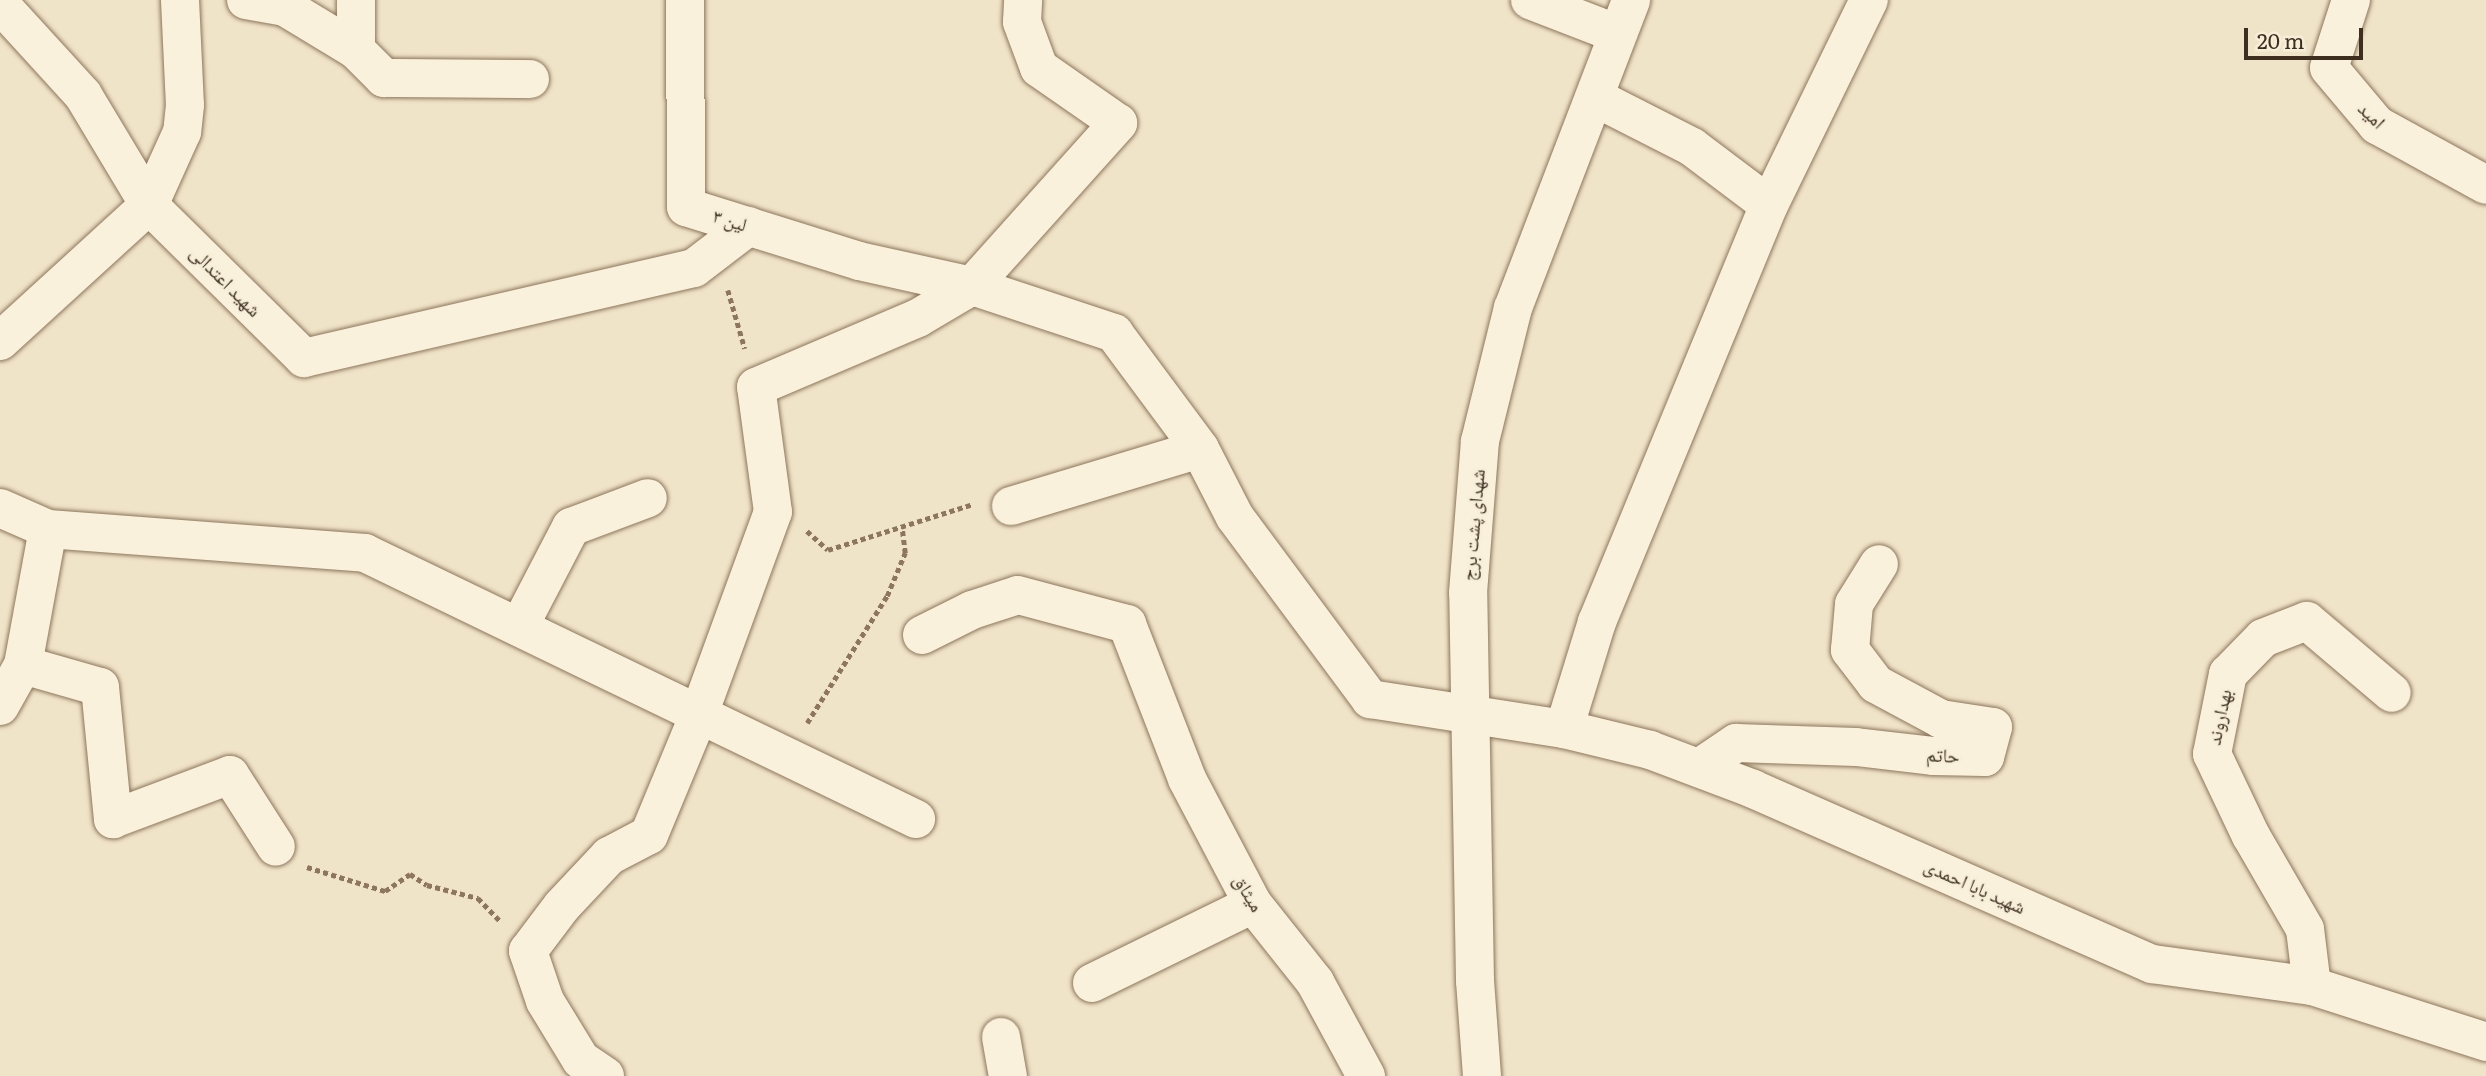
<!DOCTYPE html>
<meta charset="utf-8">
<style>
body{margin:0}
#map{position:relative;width:2486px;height:1076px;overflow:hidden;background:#f0e4c8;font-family:Literata,"Noto Naskh Arabic",serif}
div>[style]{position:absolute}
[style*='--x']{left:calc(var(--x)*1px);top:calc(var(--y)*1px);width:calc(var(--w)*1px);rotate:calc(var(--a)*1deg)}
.path>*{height:4.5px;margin-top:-2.25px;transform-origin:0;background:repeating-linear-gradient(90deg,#8d765c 0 5px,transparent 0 8.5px)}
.roads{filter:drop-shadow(0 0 2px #8d765c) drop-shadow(0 0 2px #8d765c)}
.minor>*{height:38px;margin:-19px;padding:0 19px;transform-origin:19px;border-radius:19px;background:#faf1dc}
span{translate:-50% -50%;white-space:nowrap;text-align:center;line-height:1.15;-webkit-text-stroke:5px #f7eed8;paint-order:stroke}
.street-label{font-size:19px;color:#3d2e20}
.scale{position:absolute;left:2244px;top:28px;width:119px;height:32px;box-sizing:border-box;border:4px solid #3d2e20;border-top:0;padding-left:9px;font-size:21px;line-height:24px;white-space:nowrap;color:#3d2e20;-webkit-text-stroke:5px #f7eed8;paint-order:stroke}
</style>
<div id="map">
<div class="path">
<div style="--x:728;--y:290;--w:61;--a:73.9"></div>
<div style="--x:807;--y:531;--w:28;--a:42"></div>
<div style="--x:828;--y:550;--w:152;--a:-17.6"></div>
<div style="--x:807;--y:723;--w:150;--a:-57.8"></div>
<div style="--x:887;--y:596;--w:47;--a:-67.3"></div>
<div style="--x:905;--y:553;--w:25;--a:-97"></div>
<div style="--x:307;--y:867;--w:82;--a:17.1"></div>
<div style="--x:385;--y:891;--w:30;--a:-34"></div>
<div style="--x:410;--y:874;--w:20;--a:33"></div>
<div style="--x:427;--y:885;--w:53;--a:14.3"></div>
<div style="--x:478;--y:898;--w:33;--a:46"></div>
</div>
<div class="roads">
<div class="minor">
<div style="--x:180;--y:0;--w:105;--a:87.3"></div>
<div style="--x:185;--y:105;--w:27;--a:96"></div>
<div style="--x:182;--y:132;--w:80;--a:114.3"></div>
<div style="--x:149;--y:205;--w:218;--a:44.6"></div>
<div style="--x:304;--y:358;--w:400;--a:-13"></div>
<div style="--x:694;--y:268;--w:69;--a:-37.4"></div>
<div style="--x:246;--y:0;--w:40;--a:10"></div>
<div style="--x:285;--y:7;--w:83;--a:31.2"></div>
<div style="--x:356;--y:50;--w:40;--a:45"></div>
<div style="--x:384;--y:78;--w:146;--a:0.4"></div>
<div style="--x:356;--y:0;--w:50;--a:90"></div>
<div style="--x:685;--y:0;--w:207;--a:89.7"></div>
<div style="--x:686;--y:207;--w:181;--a:17.3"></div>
<div style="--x:859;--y:261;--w:116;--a:12.5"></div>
<div style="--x:972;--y:286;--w:150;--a:18.3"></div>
<div style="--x:1114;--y:333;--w:144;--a:53.4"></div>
<div style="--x:1200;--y:449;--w:76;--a:62.8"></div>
<div style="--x:1235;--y:517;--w:227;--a:53.4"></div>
<div style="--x:1370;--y:699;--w:196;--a:8.8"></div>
<div style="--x:1564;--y:729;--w:89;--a:13.7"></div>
<div style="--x:1650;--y:750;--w:110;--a:20.7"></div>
<div style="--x:1753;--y:789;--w:436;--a:23.7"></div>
<div style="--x:2152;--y:964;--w:162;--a:7.8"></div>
<div style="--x:2312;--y:986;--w:183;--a:17.8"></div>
<div style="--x:1530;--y:0;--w:94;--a:21.1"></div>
<div style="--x:2351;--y:0;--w:71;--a:107.9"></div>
<div style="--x:2329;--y:68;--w:75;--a:49.9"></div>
<div style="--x:2377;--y:125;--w:124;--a:28.8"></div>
<div style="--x:0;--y:4;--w:123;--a:47.6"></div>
<div style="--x:83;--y:95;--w:128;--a:59"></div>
<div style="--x:149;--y:205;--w:202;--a:137.6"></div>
<div style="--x:1596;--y:98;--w:108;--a:27"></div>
<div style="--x:1692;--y:147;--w:96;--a:37"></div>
<div style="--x:1011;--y:506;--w:197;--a:-16.8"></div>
<div style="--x:0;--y:508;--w:52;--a:23.6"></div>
<div style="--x:48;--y:529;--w:318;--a:4.3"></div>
<div style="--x:365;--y:553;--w:612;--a:25.77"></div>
<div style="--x:519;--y:627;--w:113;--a:-62.5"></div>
<div style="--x:571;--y:527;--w:82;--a:-20.6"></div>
<div style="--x:922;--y:635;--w:56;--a:-26.6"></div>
<div style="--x:972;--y:610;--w:48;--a:-18.1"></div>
<div style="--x:1018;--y:595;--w:113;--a:14.9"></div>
<div style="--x:1127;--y:624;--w:166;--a:68.8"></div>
<div style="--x:1187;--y:779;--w:141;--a:62.2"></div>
<div style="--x:1253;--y:904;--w:100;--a:51.5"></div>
<div style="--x:1315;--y:982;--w:107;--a:61.5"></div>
<div style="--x:23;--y:665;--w:80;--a:15.9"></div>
<div style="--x:100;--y:687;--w:133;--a:84.4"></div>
<div style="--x:113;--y:819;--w:125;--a:-20.6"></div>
<div style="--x:230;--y:775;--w:85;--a:57.4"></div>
<div style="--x:0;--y:706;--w:47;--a:-60.7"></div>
<div style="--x:23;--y:665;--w:138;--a:-79.6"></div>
<div style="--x:1564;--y:729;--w:112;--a:-72.9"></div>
<div style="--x:1597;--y:622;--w:451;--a:-67.6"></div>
<div style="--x:1769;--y:205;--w:228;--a:-64"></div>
<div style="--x:1699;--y:768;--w:45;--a:-34"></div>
<div style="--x:1736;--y:743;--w:120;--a:1.9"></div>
<div style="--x:1856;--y:747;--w:79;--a:6.6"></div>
<div style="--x:1934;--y:756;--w:51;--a:1.1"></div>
<div style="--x:1985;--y:757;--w:31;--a:-75"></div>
<div style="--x:1993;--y:727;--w:53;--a:-171.3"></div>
<div style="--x:1941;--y:719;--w:74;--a:-151.7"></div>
<div style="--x:1876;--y:684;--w:43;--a:-127.4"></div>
<div style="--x:1850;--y:650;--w:46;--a:-85"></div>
<div style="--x:1854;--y:604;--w:47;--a:-58"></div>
<div style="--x:1092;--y:983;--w:179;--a:-26.1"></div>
<div style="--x:2312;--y:986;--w:57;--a:-97"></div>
<div style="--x:2305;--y:929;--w:108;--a:-120.1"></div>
<div style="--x:2251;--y:836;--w:91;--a:-115.4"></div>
<div style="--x:2212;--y:754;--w:82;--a:-78.7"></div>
<div style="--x:2228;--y:674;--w:50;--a:-45.8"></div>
<div style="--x:2263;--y:638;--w:47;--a:-21.1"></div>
<div style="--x:2307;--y:621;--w:111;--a:40.3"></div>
<div style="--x:1001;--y:1037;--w:40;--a:80"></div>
<div style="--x:605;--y:1076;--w:29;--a:-146"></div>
<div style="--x:581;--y:1060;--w:69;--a:-121.4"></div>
<div style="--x:545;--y:1001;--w:53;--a:-108.8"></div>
<div style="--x:528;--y:951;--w:56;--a:-52.9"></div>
<div style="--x:562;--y:906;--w:69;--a:-46.8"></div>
<div style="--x:609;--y:856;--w:45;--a:-27.7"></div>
<div style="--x:649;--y:835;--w:131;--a:-67.5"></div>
<div style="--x:699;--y:714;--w:215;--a:-69.9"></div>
<div style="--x:773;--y:512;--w:126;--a:-97.7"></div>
<div style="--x:756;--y:387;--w:176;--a:-23.1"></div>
<div style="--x:918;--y:318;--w:63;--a:-30.7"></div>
<div style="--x:972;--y:286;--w:219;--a:-48.1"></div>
<div style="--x:1118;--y:123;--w:96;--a:-145.2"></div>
<div style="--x:1039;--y:68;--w:49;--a:-110.3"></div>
<div style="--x:1022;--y:22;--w:22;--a:-87"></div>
<div style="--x:1482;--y:1076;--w:95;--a:-94.2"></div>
<div style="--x:1475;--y:981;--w:388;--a:-91"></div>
<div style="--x:1468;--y:593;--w:152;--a:-85.5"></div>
<div style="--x:1480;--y:441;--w:137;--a:-76.1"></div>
<div style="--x:1513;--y:308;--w:330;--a:-69"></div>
</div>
</div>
<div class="street-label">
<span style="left:2372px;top:115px;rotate:44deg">امید</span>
<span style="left:730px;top:220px;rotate:17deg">لین ۳</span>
<span style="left:226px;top:281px;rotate:45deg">شهید اعتدالی</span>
<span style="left:1473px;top:525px;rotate:-85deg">شهدای پشت برج</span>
<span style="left:2219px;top:717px;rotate:-78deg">بهداروند</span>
<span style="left:1943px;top:755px;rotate:3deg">حاتم</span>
<span style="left:1975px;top:886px;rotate:24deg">شهید بابا احمدی</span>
<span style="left:1249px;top:893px;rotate:59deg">میثاق</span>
</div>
<div class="scale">20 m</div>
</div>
